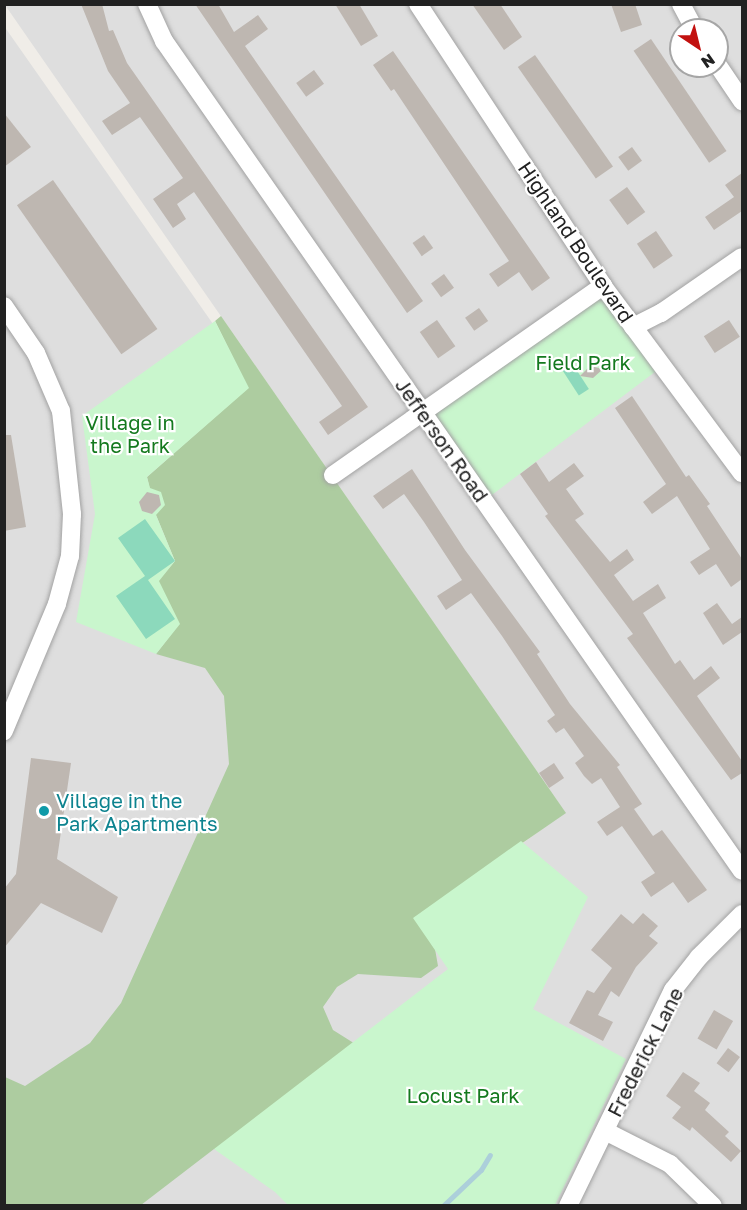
<!DOCTYPE html>
<style>
body{margin:0}
#map{position:relative;width:747px;height:1210px;overflow:hidden;background:#f0ede8;font-family:"Golos Text",sans-serif}
div>[style]{position:absolute}
[style*='--x']{left:calc(var(--x)*1px);top:calc(var(--y)*1px);width:calc(var(--w)*1px);rotate:calc(var(--a)*1deg)}
.residential>*{inset:0;background:#dedede}
.forest>*{inset:0;background:#adcca0}
.park>*{inset:0;background:#c9f6cd;transform-origin:0 0}
.pitch>*{inset:0;background:#8cd9bc;transform-origin:0 0}
.stream>*{height:4.5px;margin:-2.25px;padding:0 2.25px;transform-origin:2.25px;border-radius:2.25px;background:#accfda}
.building>*{inset:0;background:#beb7b1;transform-origin:0 0}
.roads{filter:drop-shadow(0 0 2px #a2a2a2) drop-shadow(0 0 2px #a2a2a2)}
.minor>*{height:18px;margin:-9px;padding:0 9px;transform-origin:9px;border-radius:9px;background:#fff}
.dots>*{width:16px;height:16px;translate:-50% -50%;box-sizing:border-box;border:3px solid #fff;border-radius:50%}
span{translate:-50% -50%;white-space:nowrap;text-align:center;line-height:1.15;-webkit-text-stroke:4.5px #fff;paint-order:stroke}
.street-label{font-size:20px;color:#212121}
.park-label{font-size:20px;color:#14791e}
.culture-label{font-size:20px;color:#0d838f}
.left{translate:0 -50%;text-align:left}
.frame{position:absolute;inset:0;border:6px solid #212121;pointer-events:none}
.north{position:absolute;left:669px;top:18px;width:60px;height:60px;box-sizing:border-box;background:#fff;border:2px solid #a6a6a6;border-radius:50%;rotate:145deg;font-size:16px;font-weight:700;line-height:24px;text-align:center;color:#212121}
.north::after{content:'';display:block;margin:auto;width:21px;height:27px;background:#c2110f;clip-path:polygon(50% 0,100% 100%,50% 72%,0 100%)}
</style>
<div id="map">
<div class="residential">
<div style="clip-path:polygon(evenodd,5px 5px,742px 5px,742px 1205px,29px 1206px,5px 1189px,4px 26px,556px 813px,409px 918px,335px 982px,565px 812px,5px 5px,681px 30px,717px 30px,717px 66px,681px 66px,681px 30px)"></div>
</div>
<div class="forest">
<div style="clip-path:polygon(221px 316px,566px 813px,414px 918px,435px 949px,438px 966px,421px 978px,358px 974px,337px 987px,323px 1007px,333px 1030px,368px 1052px,243px 1156px,214px 1149px,141px 1205px,5px 1206px,5px 1077px,25px 1086px,90px 1043px,121px 1003px,229px 764px,224px 696px,205px 668px,156px 654px,179px 624px,158px 581px,175px 561px,156px 515px,147px 477px,248px 388px,215px 321px)"></div>
</div>
<div class="park">
<div style="left:603px;top:286px;width:100px;height:219px;rotate:53deg"></div>
<div style="clip-path:polygon(215px 321px,249px 388px,147px 477px,150px 488px,161px 492px,165px 505px,156px 515px,175px 561px,159px 581px,180px 624px,156px 654px,76px 622px,95px 514px,82px 416px)"></div>
<div style="clip-path:polygon(521px 841px,588px 897px,533px 1009px,626px 1059px,555px 1205px,288px 1205px,275px 1192px,214px 1149px,448px 969px,413px 918px)"></div>
</div>
<div class="pitch">
<div style="left:572px;top:363px;width:31px;height:12px;rotate:57deg"></div>
<div style="clip-path:polygon(145px 519px,175px 561px,148px 580px,175px 619px,146px 639px,116px 596px,145px 576px,118px 538px)"></div>
</div>
<div class="stream">
<div style="--x:443;--y:1206;--w:52;--a:-43.5"></div>
<div style="--x:481;--y:1170;--w:17;--a:-59"></div>
</div>
<div class="building">
<div style="clip-path:polygon(81px 4px,102px 4px,109px 31px,113px 30px,127px 63px,368px 407px,328px 435px,319px 422px,342px 406px,194px 192px,177px 204px,186px 219px,173px 228px,153px 199px,183px 178px,140px 117px,112px 135px,102px 121px,130px 103px,108px 71px)"></div>
<div style="clip-path:polygon(195px 4px,218px 4px,234px 32px,258px 15px,268px 29px,245px 46px,423px 301px,407px 313px)"></div>
<div style="clip-path:polygon(335px 4px,359px 4px,378px 36px,361px 46px)"></div>
<div style="clip-path:polygon(472px 4px,500px 4px,522px 37px,504px 50px)"></div>
<div style="clip-path:polygon(611px 4px,635px 4px,642px 25px,621px 32px)"></div>
<div style="left:651px;top:39px;width:135px;height:21px;rotate:56deg"></div>
<div style="clip-path:polygon(393px 51px,550px 278px,532px 291px,519px 272px,498px 287px,489px 274px,509px 261px,394px 89px,391px 91px,373px 65px)"></div>
<div style="left:535px;top:55px;width:136px;height:21px;rotate:55deg"></div>
<div style="left:314px;top:70px;width:17px;height:22px;rotate:54deg"></div>
<div style="clip-path:polygon(4px 113px,31px 147px,4px 167px)"></div>
<div style="left:632px;top:147px;width:17px;height:17px;rotate:54deg"></div>
<div style="clip-path:polygon(742px 173px,742px 211px,714px 230px,705px 217px,734px 197px,725px 185px)"></div>
<div style="left:53px;top:180px;width:182px;height:44px;rotate:55deg"></div>
<div style="left:627px;top:187px;width:31px;height:22px;rotate:54deg"></div>
<div style="left:656px;top:231px;width:30px;height:23px;rotate:56deg"></div>
<div style="left:424px;top:235px;width:16px;height:14px;rotate:55deg"></div>
<div style="left:444px;top:274px;width:17px;height:16px;rotate:54deg"></div>
<div style="left:479px;top:308px;width:16px;height:17px;rotate:55deg"></div>
<div style="left:437px;top:320px;width:32px;height:21px;rotate:55deg"></div>
<div style="left:729px;top:320px;width:20px;height:30px;rotate:57deg"></div>
<div style="clip-path:polygon(590px 366px,603px 369px,593px 378px,580px 376px)"></div>
<div style="clip-path:polygon(632px 396px,686px 477px,689px 475px,710px 504px,707px 506px,742px 559px,742px 579px,731px 587px,716px 564px,699px 575px,690px 562px,710px 549px,677px 496px,652px 514px,643px 502px,666px 484px,615px 408px)"></div>
<div style="clip-path:polygon(4px 435px,11px 435px,26px 527px,4px 531px)"></div>
<div style="clip-path:polygon(536px 462px,549px 482px,574px 463px,584px 476px,566px 489px,584px 514px,575px 520px,610px 562px,627px 549px,634px 560px,614px 575px,633px 601px,658px 584px,666px 598px,643px 613px,675px 664px,680px 660px,694px 680px,711px 666px,720px 678px,697px 696px,742px 761px,742px 773px,731px 780px,627px 638px,633px 634px,545px 516px,548px 514px,520px 474px)"></div>
<div style="clip-path:polygon(412px 469px,465px 550px,540px 652px,537px 654px,570px 704px,620px 765px,617px 767px,642px 804px,634px 809px,653px 836px,662px 830px,707px 890px,688px 903px,673px 882px,651px 897px,641px 882px,655px 873px,622px 826px,607px 836px,597px 822px,620px 807px,601px 778px,592px 784px,584px 776px,575px 763px,584px 756px,564px 728px,556px 733px,547px 721px,555px 715px,502px 636px,471px 593px,446px 610px,437px 596px,462px 580px,424px 522px,404px 494px,383px 509px,373px 496px)"></div>
<div style="clip-path:polygon(147px 492px,159px 495px,161px 505px,152px 514px,142px 511px,139px 502px)"></div>
<div style="clip-path:polygon(717px 603px,732px 624px,742px 617px,742px 632px,723px 645px,703px 613px)"></div>
<div style="clip-path:polygon(31px 758px,71px 763px,57px 859px,118px 897px,102px 933px,41px 903px,4px 948px,4px 889px,16px 874px)"></div>
<div style="left:554px;top:763px;width:18px;height:18px;rotate:56deg"></div>
<div style="clip-path:polygon(643px 913px,658px 926px,649px 936px,658px 943px,636px 967px,619px 997px,611px 991px,598px 1015px,613px 1022px,603px 1041px,569px 1023px,587px 990px,594px 993px,612px 968px,591px 950px,621px 914px,633px 924px)"></div>
<div style="left:714px;top:1010px;width:22px;height:33px;rotate:30deg"></div>
<div style="left:728px;top:1048px;width:15px;height:19px;rotate:37deg"></div>
<div style="clip-path:polygon(683px 1072px,700px 1083px,694px 1091px,710px 1103px,705px 1110px,729px 1132px,725px 1136px,741px 1151px,731px 1162px,692px 1127px,690px 1131px,672px 1118px,681px 1107px,666px 1096px)"></div>
</div>
<div class="roads">
<div class="minor">
<div style="--x:147;--y:4;--w:41;--a:65.3"></div>
<div style="--x:164;--y:41;--w:1011;--a:55.15"></div>
<div style="--x:418;--y:4;--w:337;--a:56.7"></div>
<div style="--x:603;--y:286;--w:233;--a:53.4"></div>
<div style="--x:681;--y:4;--w:30;--a:62"></div>
<div style="--x:717;--y:64;--w:45;--a:56"></div>
<div style="--x:4;--y:306;--w:57;--a:55.8"></div>
<div style="--x:36;--y:353;--w:63;--a:66.7"></div>
<div style="--x:61;--y:411;--w:104;--a:83.9"></div>
<div style="--x:72;--y:514;--w:42;--a:92.7"></div>
<div style="--x:70;--y:556;--w:50;--a:105.2"></div>
<div style="--x:57;--y:604;--w:138;--a:112.7"></div>
<div style="--x:633;--y:327;--w:31;--a:-27"></div>
<div style="--x:661;--y:313;--w:98;--a:-34.7"></div>
<div style="--x:333;--y:475;--w:330;--a:-35"></div>
<div style="--x:605;--y:1131;--w:73;--a:26.9"></div>
<div style="--x:670;--y:1164;--w:60;--a:44.3"></div>
<div style="--x:568;--y:1206;--w:240;--a:-64.1"></div>
<div style="--x:673;--y:990;--w:42;--a:-51.8"></div>
<div style="--x:699;--y:957;--w:61;--a:-45"></div>
</div>
</div>
<div class="dots">
<div style="left:44px;top:811px;background:#0f9aa8"></div>
</div>
<div class="street-label">
<span style="left:576px;top:242px;rotate:56deg">Highland Boulevard</span>
<span style="left:442px;top:440px;rotate:55deg">Jefferson Road</span>
<span style="left:645px;top:1052px;rotate:-63deg">Frederick Lane</span>
</div>
<div class="park-label">
<span style="left:583px;top:362px">Field Park</span>
<span style="left:130px;top:434px">Village in<br>the Park</span>
<span style="left:463px;top:1095px">Locust Park</span>
</div>
<div class="culture-label">
<span class="left" style="left:56px;top:812px">Village in the<br>Park Apartments</span>
</div>
<div class="frame"></div>
<div class="north">N</div>
</div>
